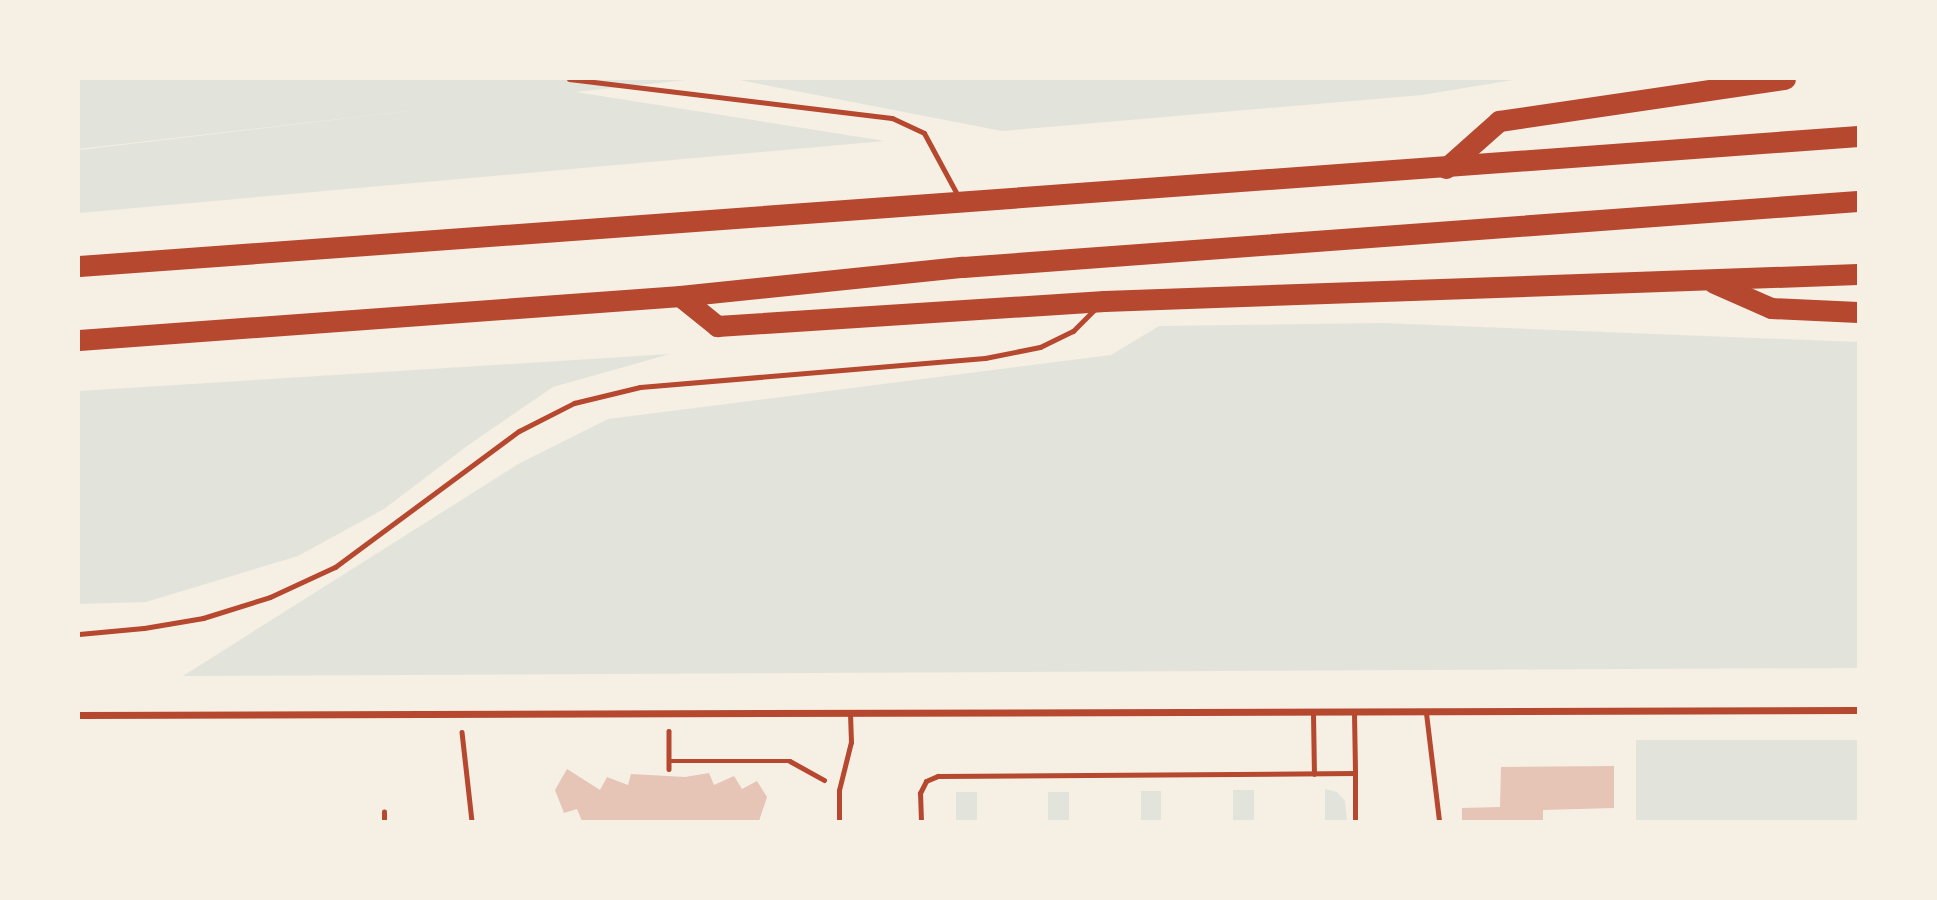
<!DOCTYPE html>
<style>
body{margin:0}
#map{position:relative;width:1937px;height:900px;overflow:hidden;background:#f6efe4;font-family:Overpass,sans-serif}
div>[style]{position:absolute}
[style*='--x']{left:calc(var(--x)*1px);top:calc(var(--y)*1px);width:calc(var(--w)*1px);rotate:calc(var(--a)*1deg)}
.green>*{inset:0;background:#e2e4dc;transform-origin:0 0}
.building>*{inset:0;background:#e6c5b7}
.path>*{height:4.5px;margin:-2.25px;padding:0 2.25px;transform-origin:2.25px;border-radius:2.25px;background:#b5482f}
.service>*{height:5px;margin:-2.5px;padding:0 2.5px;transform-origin:2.5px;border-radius:2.5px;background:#b5482f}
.minor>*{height:7px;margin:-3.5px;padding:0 3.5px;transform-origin:3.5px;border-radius:3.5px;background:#b5482f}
.motorway>*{height:21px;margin:-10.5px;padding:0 10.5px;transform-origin:10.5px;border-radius:10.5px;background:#b5482f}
span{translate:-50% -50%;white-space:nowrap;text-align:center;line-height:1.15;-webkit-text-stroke:7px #f6efe4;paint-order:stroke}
.frame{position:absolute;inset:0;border:80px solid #f6efe4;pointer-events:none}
</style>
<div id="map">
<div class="green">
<div style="clip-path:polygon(79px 79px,695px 79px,576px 92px,885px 141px,79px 213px,79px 150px,435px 108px,79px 149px)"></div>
<div style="clip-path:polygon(734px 79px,1519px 79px,1422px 95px,1002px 131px)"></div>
<div style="clip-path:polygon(1383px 323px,1858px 342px,1858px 668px,183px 676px,520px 463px,608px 419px,1111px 355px,1159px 326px)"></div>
<div style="clip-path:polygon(670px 354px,553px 387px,467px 446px,384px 509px,298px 556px,146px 602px,79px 604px,79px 391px)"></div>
<div style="left:1858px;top:740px;width:81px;height:222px;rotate:90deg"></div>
<div style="clip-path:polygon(1325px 789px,1337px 792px,1345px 801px,1347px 821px,1325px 821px)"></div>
<div style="left:1233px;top:790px;width:21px;height:31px"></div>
<div style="left:1141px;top:791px;width:20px;height:30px"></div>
<div style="left:956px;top:792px;width:21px;height:29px"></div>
<div style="left:1048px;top:792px;width:21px;height:29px"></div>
</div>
<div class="building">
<div style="clip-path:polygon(1614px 766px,1614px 808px,1543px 810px,1543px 821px,1462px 821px,1462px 808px,1500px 807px,1501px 767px)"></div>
<div style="clip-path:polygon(567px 769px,600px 790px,607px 777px,628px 785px,631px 774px,685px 777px,709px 773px,714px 785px,734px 776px,742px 789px,757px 781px,767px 797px,759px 821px,582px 821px,577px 809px,564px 813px,555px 790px)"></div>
</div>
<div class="path">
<div style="--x:669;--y:731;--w:38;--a:90"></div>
<div style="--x:462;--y:732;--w:90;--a:83.6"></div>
<div style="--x:669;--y:761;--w:121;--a:0"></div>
<div style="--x:790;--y:761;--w:39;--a:29"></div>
<div style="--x:384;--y:821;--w:9;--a:-90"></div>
</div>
<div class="service">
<div style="--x:569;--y:79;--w:325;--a:6.9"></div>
<div style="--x:892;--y:118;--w:35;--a:25"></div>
<div style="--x:924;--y:133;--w:72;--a:61.6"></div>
<div style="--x:79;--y:634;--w:65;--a:-5.3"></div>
<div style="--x:144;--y:628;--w:60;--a:-9.6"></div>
<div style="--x:203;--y:618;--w:70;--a:-17.4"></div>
<div style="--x:270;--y:597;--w:72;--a:-24.8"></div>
<div style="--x:335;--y:567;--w:229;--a:-36.5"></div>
<div style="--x:519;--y:431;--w:62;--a:-27"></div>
<div style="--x:574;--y:403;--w:68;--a:-13.6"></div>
<div style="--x:640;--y:387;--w:346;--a:-4.8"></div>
<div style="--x:985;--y:358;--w:56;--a:-11.3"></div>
<div style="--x:1040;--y:347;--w:37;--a:-26"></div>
<div style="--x:1073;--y:331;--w:31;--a:-45"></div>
<div style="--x:1313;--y:713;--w:61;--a:89.1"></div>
<div style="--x:1354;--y:713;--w:60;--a:89"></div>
<div style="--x:1426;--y:713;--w:109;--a:83.1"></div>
<div style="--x:839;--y:821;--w:31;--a:-90"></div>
<div style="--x:839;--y:790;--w:49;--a:-76"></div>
<div style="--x:851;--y:742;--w:28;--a:-92"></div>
<div style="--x:921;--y:821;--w:28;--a:-92"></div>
<div style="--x:920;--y:793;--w:13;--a:-63"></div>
<div style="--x:926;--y:781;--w:13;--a:-23"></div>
<div style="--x:938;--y:776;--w:417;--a:-0.4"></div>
<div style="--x:1355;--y:773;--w:48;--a:90"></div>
</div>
<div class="minor">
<div style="--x:79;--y:715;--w:1779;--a:-0.16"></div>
</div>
<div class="motorway">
<div style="--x:1446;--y:168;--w:71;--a:-41.6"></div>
<div style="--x:1499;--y:121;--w:289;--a:-8.4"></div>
<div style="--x:79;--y:266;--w:1784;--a:-4.18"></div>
<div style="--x:1714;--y:283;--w:62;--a:23.7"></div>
<div style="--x:1771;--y:308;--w:87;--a:2.6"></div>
<div style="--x:680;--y:296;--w:48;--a:39"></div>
<div style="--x:717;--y:326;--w:388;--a:-3.7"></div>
<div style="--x:1104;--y:301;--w:754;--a:-2.05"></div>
<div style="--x:79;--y:340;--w:603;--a:-4.19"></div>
<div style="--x:680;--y:296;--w:284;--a:-5.9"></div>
<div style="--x:963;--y:267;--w:897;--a:-4.22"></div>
</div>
<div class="frame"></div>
</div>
